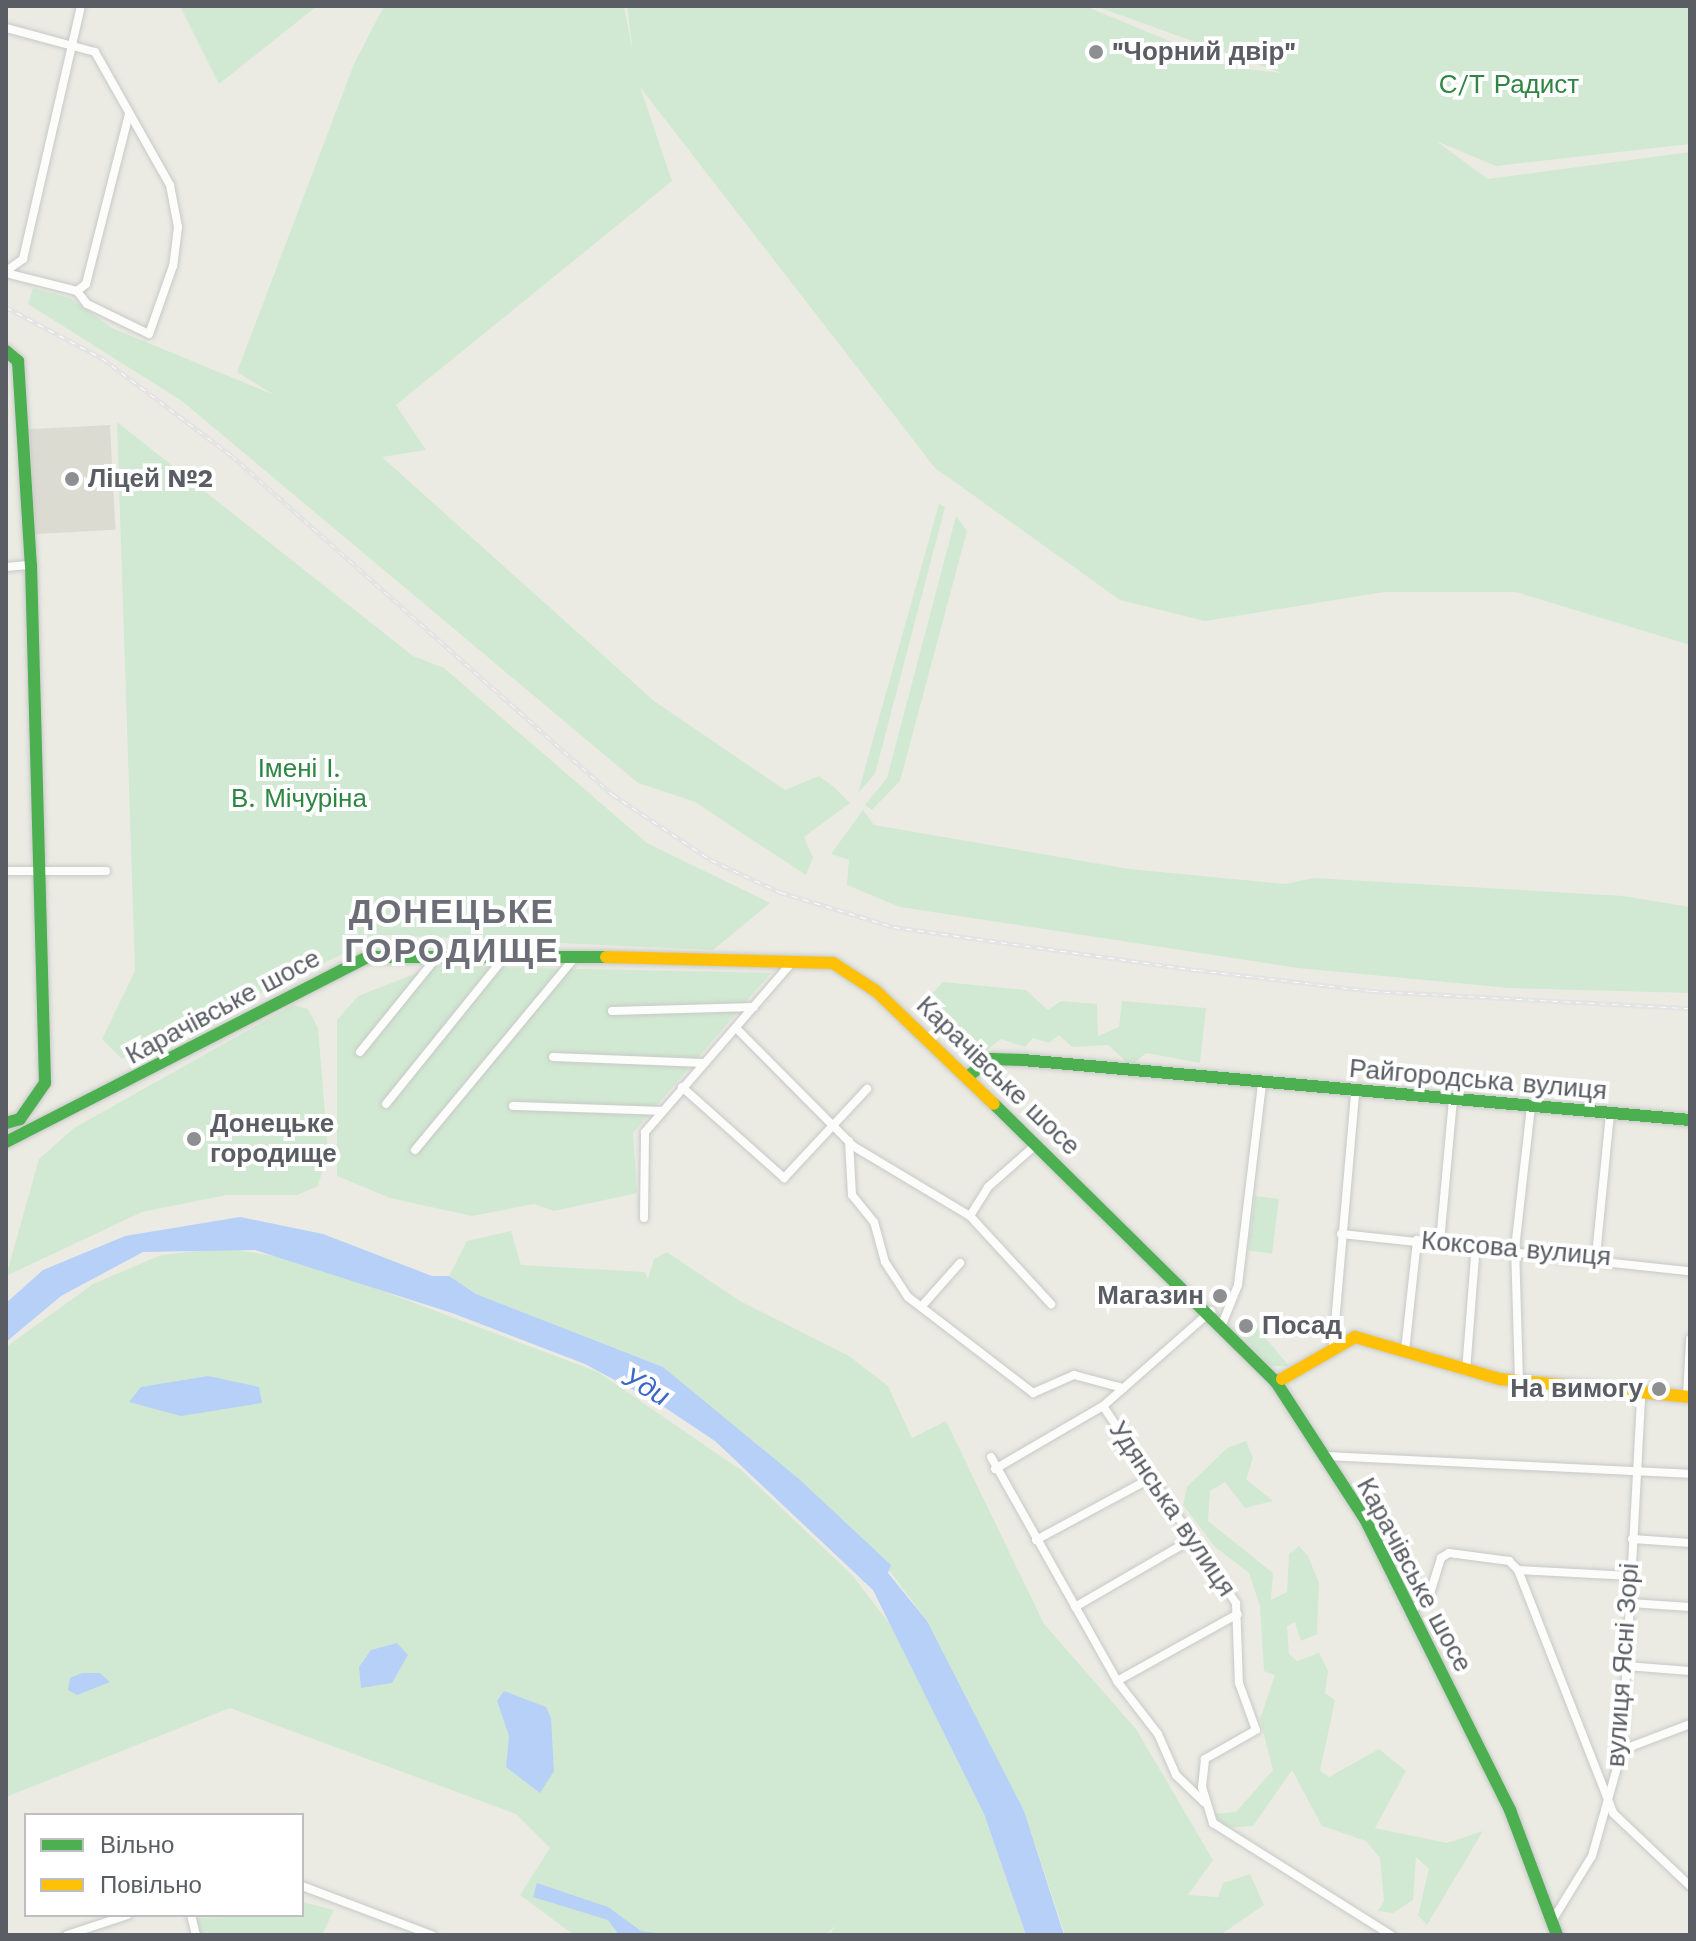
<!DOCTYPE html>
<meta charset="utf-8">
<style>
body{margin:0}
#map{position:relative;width:1696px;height:1941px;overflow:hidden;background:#ebebe4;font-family:"Work Sans",sans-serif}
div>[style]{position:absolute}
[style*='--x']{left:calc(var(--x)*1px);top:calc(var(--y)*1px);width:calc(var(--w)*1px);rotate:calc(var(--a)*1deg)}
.education>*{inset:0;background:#dcdbd2;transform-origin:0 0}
.green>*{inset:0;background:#d1e9d2;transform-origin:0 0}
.water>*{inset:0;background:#b7d0f7}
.roads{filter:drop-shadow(0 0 2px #c7c9c7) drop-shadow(0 0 2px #c7c9c7)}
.street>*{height:8px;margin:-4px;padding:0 4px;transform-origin:4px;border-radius:4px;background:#fcfcfb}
.fast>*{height:12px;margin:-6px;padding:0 6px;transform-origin:6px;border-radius:6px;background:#4caf50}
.slow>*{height:12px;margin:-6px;padding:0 6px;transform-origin:6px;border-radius:6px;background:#ffc107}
.rail>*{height:5px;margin-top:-2.5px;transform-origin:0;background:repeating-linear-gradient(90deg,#fff 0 6px,#e3e4e3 0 12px);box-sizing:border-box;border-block:2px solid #e3e4e3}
.dots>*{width:22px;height:22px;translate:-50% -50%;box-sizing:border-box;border:4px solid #fff;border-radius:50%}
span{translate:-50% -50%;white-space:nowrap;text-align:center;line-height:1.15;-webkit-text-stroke:8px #fff;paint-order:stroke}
.poi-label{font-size:26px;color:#5a5d64;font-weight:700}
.left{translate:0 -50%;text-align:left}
.right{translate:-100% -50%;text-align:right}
.park-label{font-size:26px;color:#2e8642}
.street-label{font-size:26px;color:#5a5d64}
.water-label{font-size:28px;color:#3b67ca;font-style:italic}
.district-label{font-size:34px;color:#6b6e76;font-weight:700;letter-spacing:2px}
.frame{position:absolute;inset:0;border:8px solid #5a5d64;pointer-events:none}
.legend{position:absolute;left:24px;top:1813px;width:280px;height:104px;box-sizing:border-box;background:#fff;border:2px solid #bdbec1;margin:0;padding:10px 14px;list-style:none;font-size:24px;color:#5a5d64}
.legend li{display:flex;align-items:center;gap:16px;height:40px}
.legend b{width:40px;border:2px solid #bdbec1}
</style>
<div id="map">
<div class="education">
<div style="left:110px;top:425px;width:105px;height:81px;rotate:87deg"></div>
</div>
<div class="green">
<div style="clip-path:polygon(180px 6px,317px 6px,219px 84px)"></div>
<div style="clip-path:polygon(384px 6px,624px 6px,633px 53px,627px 6px,1085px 6px,1235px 68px,1282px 73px,1095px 6px,1690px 6px,1690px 144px,1496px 166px,1436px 141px,1488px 179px,1690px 152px,1690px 645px,1516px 592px,1384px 592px,1205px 621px,1120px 600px,935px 468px,640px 87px,672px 181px,396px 405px,426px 450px,382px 457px,654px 701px,785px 790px,819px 776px,834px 787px,850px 803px,804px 837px,813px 858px,806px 875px,695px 802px,638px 783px,182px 401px,28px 304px,33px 288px,70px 298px,112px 328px,274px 395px,237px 372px,354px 64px)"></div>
<div style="clip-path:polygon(117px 422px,413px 656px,444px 668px,647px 843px,770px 903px,713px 950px,383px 935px,122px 1059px,102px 1039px,135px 971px)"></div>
<div style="clip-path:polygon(939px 504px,945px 507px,875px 774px,858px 793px)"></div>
<div style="clip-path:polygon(956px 516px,967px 531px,900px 781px,872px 810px,865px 805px,887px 778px)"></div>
<div style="clip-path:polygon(863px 810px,874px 825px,1129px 869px,1285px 884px,1314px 878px,1623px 896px,1690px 907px,1690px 993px,1509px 988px,1298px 968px,900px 907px,847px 885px,849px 860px,831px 854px)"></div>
<div style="clip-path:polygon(435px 966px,771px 973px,633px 1133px,637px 1193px,554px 1211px,534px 1204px,472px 1216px,390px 1198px,337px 1176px,337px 1020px,358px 996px)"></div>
<div style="clip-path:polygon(943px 982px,1026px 990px,1048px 1010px,1061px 1001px,1097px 1004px,1098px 1036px,1119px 1027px,1122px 1001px,1206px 1008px,1200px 1063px,1146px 1053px,1131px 1066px,1108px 1045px,1072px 1047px,1059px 1035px,1049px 1043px,1033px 1038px,1025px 1047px,1001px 1039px,974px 1060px,932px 1020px,928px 998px)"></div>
<div style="clip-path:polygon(293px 1005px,308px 1009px,318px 1028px,328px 1151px,318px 1186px,297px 1195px,227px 1195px,142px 1212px,6px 1276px,39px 1159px,74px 1128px)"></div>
<div style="left:1255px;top:1196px;width:24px;height:55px;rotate:7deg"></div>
<div style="clip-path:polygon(511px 1231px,521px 1265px,645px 1272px,648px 1279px,654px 1259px,667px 1252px,740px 1301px,849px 1356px,888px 1386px,912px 1438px,946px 1421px,1044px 1624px,1136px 1729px,1213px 1860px,1188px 1895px,1218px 1897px,1223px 1883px,1250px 1874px,1264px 1905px,1220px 1935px,1065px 1935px,1031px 1832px,927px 1621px,889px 1570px,663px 1367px,476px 1294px,449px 1276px,467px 1241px)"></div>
<div style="clip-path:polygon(226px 1248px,303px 1261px,598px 1372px,741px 1470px,852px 1575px,893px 1628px,984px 1814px,1026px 1935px,829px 1935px,837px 1924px,826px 1935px,574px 1935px,520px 1895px,550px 1848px,516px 1814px,230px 1708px,6px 1797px,6px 1347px,93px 1284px,161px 1255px)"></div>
<div style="clip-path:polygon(1242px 1316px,1248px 1317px,1289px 1366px,1269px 1366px,1238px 1331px)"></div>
<div style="clip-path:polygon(1246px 1441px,1253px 1458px,1246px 1479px,1273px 1501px,1245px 1508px,1225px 1482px,1210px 1491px,1208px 1521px,1273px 1573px,1271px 1600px,1287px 1592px,1289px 1554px,1299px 1546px,1308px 1556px,1319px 1583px,1317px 1634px,1301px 1641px,1295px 1622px,1287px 1626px,1289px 1654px,1297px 1661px,1319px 1653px,1328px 1671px,1325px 1693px,1335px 1700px,1320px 1771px,1329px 1777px,1379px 1749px,1406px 1771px,1375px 1828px,1447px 1843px,1483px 1831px,1427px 1925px,1418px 1915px,1429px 1869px,1416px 1857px,1413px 1900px,1393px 1913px,1378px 1911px,1384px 1901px,1380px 1858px,1366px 1841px,1322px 1826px,1292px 1770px,1253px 1826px,1226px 1828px,1214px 1814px,1236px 1812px,1273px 1770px,1260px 1719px,1275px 1675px,1264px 1671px,1260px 1606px,1249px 1573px,1215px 1547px,1183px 1505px,1187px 1487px,1227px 1448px)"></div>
<div style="clip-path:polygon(302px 1902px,334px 1910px,322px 1935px,196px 1935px,194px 1918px,302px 1915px)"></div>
</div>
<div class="water">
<div style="clip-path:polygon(240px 1217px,323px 1234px,432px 1276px,449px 1276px,476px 1294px,663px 1367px,799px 1479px,891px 1565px,888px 1573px,927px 1621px,1024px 1811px,1064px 1935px,1026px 1935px,984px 1814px,873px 1590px,715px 1441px,661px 1405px,585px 1364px,452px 1313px,255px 1250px,143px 1252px,61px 1296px,6px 1342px,6px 1303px,43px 1270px,125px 1236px)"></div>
<div style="clip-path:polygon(208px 1376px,259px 1387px,262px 1403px,181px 1416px,129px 1402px,141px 1387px)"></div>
<div style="clip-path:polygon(397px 1643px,408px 1655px,392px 1683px,361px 1688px,359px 1667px,371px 1650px)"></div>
<div style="clip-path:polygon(82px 1673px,100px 1673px,110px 1682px,77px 1695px,68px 1690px,70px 1678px)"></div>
<div style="clip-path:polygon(504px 1691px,546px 1707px,551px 1718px,554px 1771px,540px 1793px,506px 1767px,509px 1736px,497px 1701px)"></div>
<div style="clip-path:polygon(537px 1883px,608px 1907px,641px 1931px,673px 1935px,619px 1935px,608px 1920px,533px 1897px)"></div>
</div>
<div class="roads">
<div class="street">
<div style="--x:6;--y:28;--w:92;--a:15.1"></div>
<div style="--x:95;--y:52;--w:153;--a:60.6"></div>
<div style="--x:170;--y:185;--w:43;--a:79.2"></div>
<div style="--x:178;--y:227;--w:39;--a:97"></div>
<div style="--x:173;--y:266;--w:72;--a:109.4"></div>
<div style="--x:149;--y:334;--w:69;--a:-154.2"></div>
<div style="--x:87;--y:304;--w:16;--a:-128"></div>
<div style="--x:77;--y:291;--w:73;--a:-165.8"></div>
<div style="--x:6;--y:271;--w:21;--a:-35"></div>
<div style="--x:23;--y:259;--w:260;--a:-77.1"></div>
<div style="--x:77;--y:291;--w:11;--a:-38"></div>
<div style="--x:86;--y:284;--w:175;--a:-75.8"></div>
<div style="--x:6;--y:567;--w:25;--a:-5"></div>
<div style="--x:6;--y:871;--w:100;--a:0"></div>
<div style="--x:612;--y:1011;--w:142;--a:-1.6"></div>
<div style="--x:736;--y:1028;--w:166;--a:45.2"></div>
<div style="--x:853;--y:1146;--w:136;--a:30.9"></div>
<div style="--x:970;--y:1216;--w:120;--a:47.4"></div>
<div style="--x:360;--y:1052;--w:129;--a:-51"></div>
<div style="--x:553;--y:1057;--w:151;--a:2.3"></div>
<div style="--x:682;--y:1087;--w:137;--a:41.7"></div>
<div style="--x:784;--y:1178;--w:122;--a:-47"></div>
<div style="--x:386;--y:1104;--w:193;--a:-51.1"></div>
<div style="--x:513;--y:1106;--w:148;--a:1.9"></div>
<div style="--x:849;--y:1141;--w:54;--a:86.8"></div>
<div style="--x:852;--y:1195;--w:35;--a:51"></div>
<div style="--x:874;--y:1222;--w:41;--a:74.6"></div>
<div style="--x:885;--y:1262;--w:42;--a:56.7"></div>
<div style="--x:908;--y:1297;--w:158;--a:37.5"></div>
<div style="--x:1033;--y:1393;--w:45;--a:-23.7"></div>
<div style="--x:1074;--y:1375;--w:51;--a:14.9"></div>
<div style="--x:415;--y:1150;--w:252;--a:-50.3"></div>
<div style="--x:970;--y:1216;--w:34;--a:-58"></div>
<div style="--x:988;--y:1187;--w:65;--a:-41.3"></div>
<div style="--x:644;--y:1218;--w:86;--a:-89.3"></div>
<div style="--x:645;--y:1132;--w:226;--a:-49.1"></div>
<div style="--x:1341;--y:1234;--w:351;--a:6.1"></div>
<div style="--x:1440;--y:1242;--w:143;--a:-84.8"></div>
<div style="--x:1596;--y:1256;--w:144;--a:-84.4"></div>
<div style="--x:921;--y:1307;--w:59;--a:-48.4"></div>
<div style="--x:1223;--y:1322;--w:40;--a:-68"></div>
<div style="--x:1238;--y:1285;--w:202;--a:-83.2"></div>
<div style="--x:1333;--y:1346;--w:255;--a:-85"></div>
<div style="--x:1405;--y:1351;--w:112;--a:-83.8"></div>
<div style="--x:1466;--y:1371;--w:126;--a:-85.5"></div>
<div style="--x:1519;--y:1381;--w:132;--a:-91.7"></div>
<div style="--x:1515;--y:1249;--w:143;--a:-83.6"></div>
<div style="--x:1687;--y:1397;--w:58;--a:-87"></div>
<div style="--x:1103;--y:1406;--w:238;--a:56"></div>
<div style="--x:1236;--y:1603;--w:80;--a:87.9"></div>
<div style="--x:1239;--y:1683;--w:50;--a:70.1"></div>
<div style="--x:1256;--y:1730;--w:59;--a:150.4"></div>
<div style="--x:1205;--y:1759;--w:28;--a:96"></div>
<div style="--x:1202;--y:1787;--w:38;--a:73"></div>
<div style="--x:1213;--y:1823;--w:210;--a:32.2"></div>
<div style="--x:1325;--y:1456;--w:365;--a:2.8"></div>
<div style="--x:991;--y:1457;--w:257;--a:60.6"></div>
<div style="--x:1117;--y:1681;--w:67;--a:52.3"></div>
<div style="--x:1158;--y:1734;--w:45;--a:66.3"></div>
<div style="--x:1176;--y:1775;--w:39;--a:44"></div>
<div style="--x:995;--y:1469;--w:125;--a:-30.3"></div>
<div style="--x:1103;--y:1406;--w:144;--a:-41.3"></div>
<div style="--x:1632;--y:1539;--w:58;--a:3.9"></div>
<div style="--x:1036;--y:1540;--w:131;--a:-28.3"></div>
<div style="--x:1518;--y:1570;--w:261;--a:68.6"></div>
<div style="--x:1613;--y:1813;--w:106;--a:43.5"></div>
<div style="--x:1630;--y:1603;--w:60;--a:3.8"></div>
<div style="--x:1075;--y:1607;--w:132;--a:-30.1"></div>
<div style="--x:1410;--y:1610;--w:21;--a:-29"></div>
<div style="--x:1428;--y:1600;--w:44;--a:-72.8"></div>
<div style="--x:1441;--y:1558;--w:9;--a:-32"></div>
<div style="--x:1449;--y:1553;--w:61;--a:7.6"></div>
<div style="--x:1509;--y:1561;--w:13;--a:45"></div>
<div style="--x:1518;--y:1570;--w:113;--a:3"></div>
<div style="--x:1626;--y:1666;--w:64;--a:4.5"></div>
<div style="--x:1117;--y:1681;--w:138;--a:-29"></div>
<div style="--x:1622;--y:1750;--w:73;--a:-20.9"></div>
<div style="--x:302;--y:1886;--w:139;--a:20.7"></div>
<div style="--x:191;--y:1915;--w:21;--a:76"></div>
<div style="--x:1552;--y:1921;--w:76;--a:-58.4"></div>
<div style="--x:1592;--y:1856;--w:110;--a:-74.2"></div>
<div style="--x:1622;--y:1750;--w:356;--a:-86.9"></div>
<div style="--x:67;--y:1935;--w:64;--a:-18.2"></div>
</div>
<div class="fast">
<div style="--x:6;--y:351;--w:16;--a:40"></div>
<div style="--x:18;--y:361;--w:204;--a:86.4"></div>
<div style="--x:31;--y:565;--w:518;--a:88.45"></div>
<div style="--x:45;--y:1083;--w:44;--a:124.8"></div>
<div style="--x:20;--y:1119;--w:15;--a:164"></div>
<div style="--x:967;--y:1077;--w:30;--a:-37"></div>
<div style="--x:991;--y:1059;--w:32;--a:2"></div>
<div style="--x:1023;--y:1060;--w:670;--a:5.14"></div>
<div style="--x:994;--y:1104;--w:396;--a:44.6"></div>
<div style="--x:6;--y:1142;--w:407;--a:-27.1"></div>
<div style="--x:368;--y:957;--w:238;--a:0"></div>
<div style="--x:1282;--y:1379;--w:7;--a:153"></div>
<div style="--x:1276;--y:1382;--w:163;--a:57"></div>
<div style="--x:1365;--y:1519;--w:325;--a:63.5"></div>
<div style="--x:1510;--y:1810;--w:134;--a:69.4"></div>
</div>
<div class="slow">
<div style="--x:606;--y:957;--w:227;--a:1.5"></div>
<div style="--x:833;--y:963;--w:51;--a:33.1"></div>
<div style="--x:876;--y:991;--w:163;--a:43.8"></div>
<div style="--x:1282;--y:1379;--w:84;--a:-29.9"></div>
<div style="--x:1355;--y:1337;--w:151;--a:16.2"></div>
<div style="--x:1500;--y:1379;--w:191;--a:5.4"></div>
</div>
</div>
<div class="rail">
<div style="--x:6;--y:307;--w:109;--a:28"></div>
<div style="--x:102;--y:358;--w:163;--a:37"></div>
<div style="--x:232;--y:456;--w:509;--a:41.65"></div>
<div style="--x:612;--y:794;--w:119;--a:33.7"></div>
<div style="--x:711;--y:860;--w:76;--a:24.9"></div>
<div style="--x:780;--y:892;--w:119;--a:17.1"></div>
<div style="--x:894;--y:927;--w:307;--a:8.1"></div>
<div style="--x:1198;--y:970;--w:175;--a:6.9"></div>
<div style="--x:1372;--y:991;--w:318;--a:3.1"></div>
</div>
<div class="dots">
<div style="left:1096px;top:52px;background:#8d8f91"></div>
<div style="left:72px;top:479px;background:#8d8f91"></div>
<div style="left:194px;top:1139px;background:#8d8f91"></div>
<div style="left:1220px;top:1296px;background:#8d8f91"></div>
<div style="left:1246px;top:1326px;background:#8d8f91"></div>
<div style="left:1659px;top:1389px;background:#8d8f91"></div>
</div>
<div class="poi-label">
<span class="left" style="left:1112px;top:52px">"Чорний двір"</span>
<span class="left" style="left:88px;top:479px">Ліцей №2</span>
<span class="left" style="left:210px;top:1139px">Донецьке<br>городище</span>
<span class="right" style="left:1204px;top:1296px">Магазин</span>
<span class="left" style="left:1262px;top:1326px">Посад</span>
<span class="right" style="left:1643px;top:1389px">На вимогу</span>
</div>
<div class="park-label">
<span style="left:1509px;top:85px">С/Т Радист</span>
<span style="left:299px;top:784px">Імені І.<br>В. Мічуріна</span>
</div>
<div class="street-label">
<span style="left:223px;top:1007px;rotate:-28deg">Карачівське шосе</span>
<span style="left:998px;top:1076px;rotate:44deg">Карачівське шосе</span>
<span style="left:1478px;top:1080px;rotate:5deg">Райгородська вулиця</span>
<span style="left:1516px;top:1249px;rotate:5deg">Коксова вулиця</span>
<span style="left:1172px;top:1509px;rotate:56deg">Удянська вулиця</span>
<span style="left:1414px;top:1575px;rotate:62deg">Карачівське шосе</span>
<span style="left:1623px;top:1665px;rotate:-86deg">вулиця Ясні Зорі</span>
</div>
<div class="water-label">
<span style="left:646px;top:1387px;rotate:30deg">Уди</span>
</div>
<div class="district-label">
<span style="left:452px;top:931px">ДОНЕЦЬКЕ<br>ГОРОДИЩЕ</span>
</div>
<div class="frame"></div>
<ul class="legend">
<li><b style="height:10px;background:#4caf50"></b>Вільно</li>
<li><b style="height:10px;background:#ffc107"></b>Повільно</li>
</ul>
</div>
